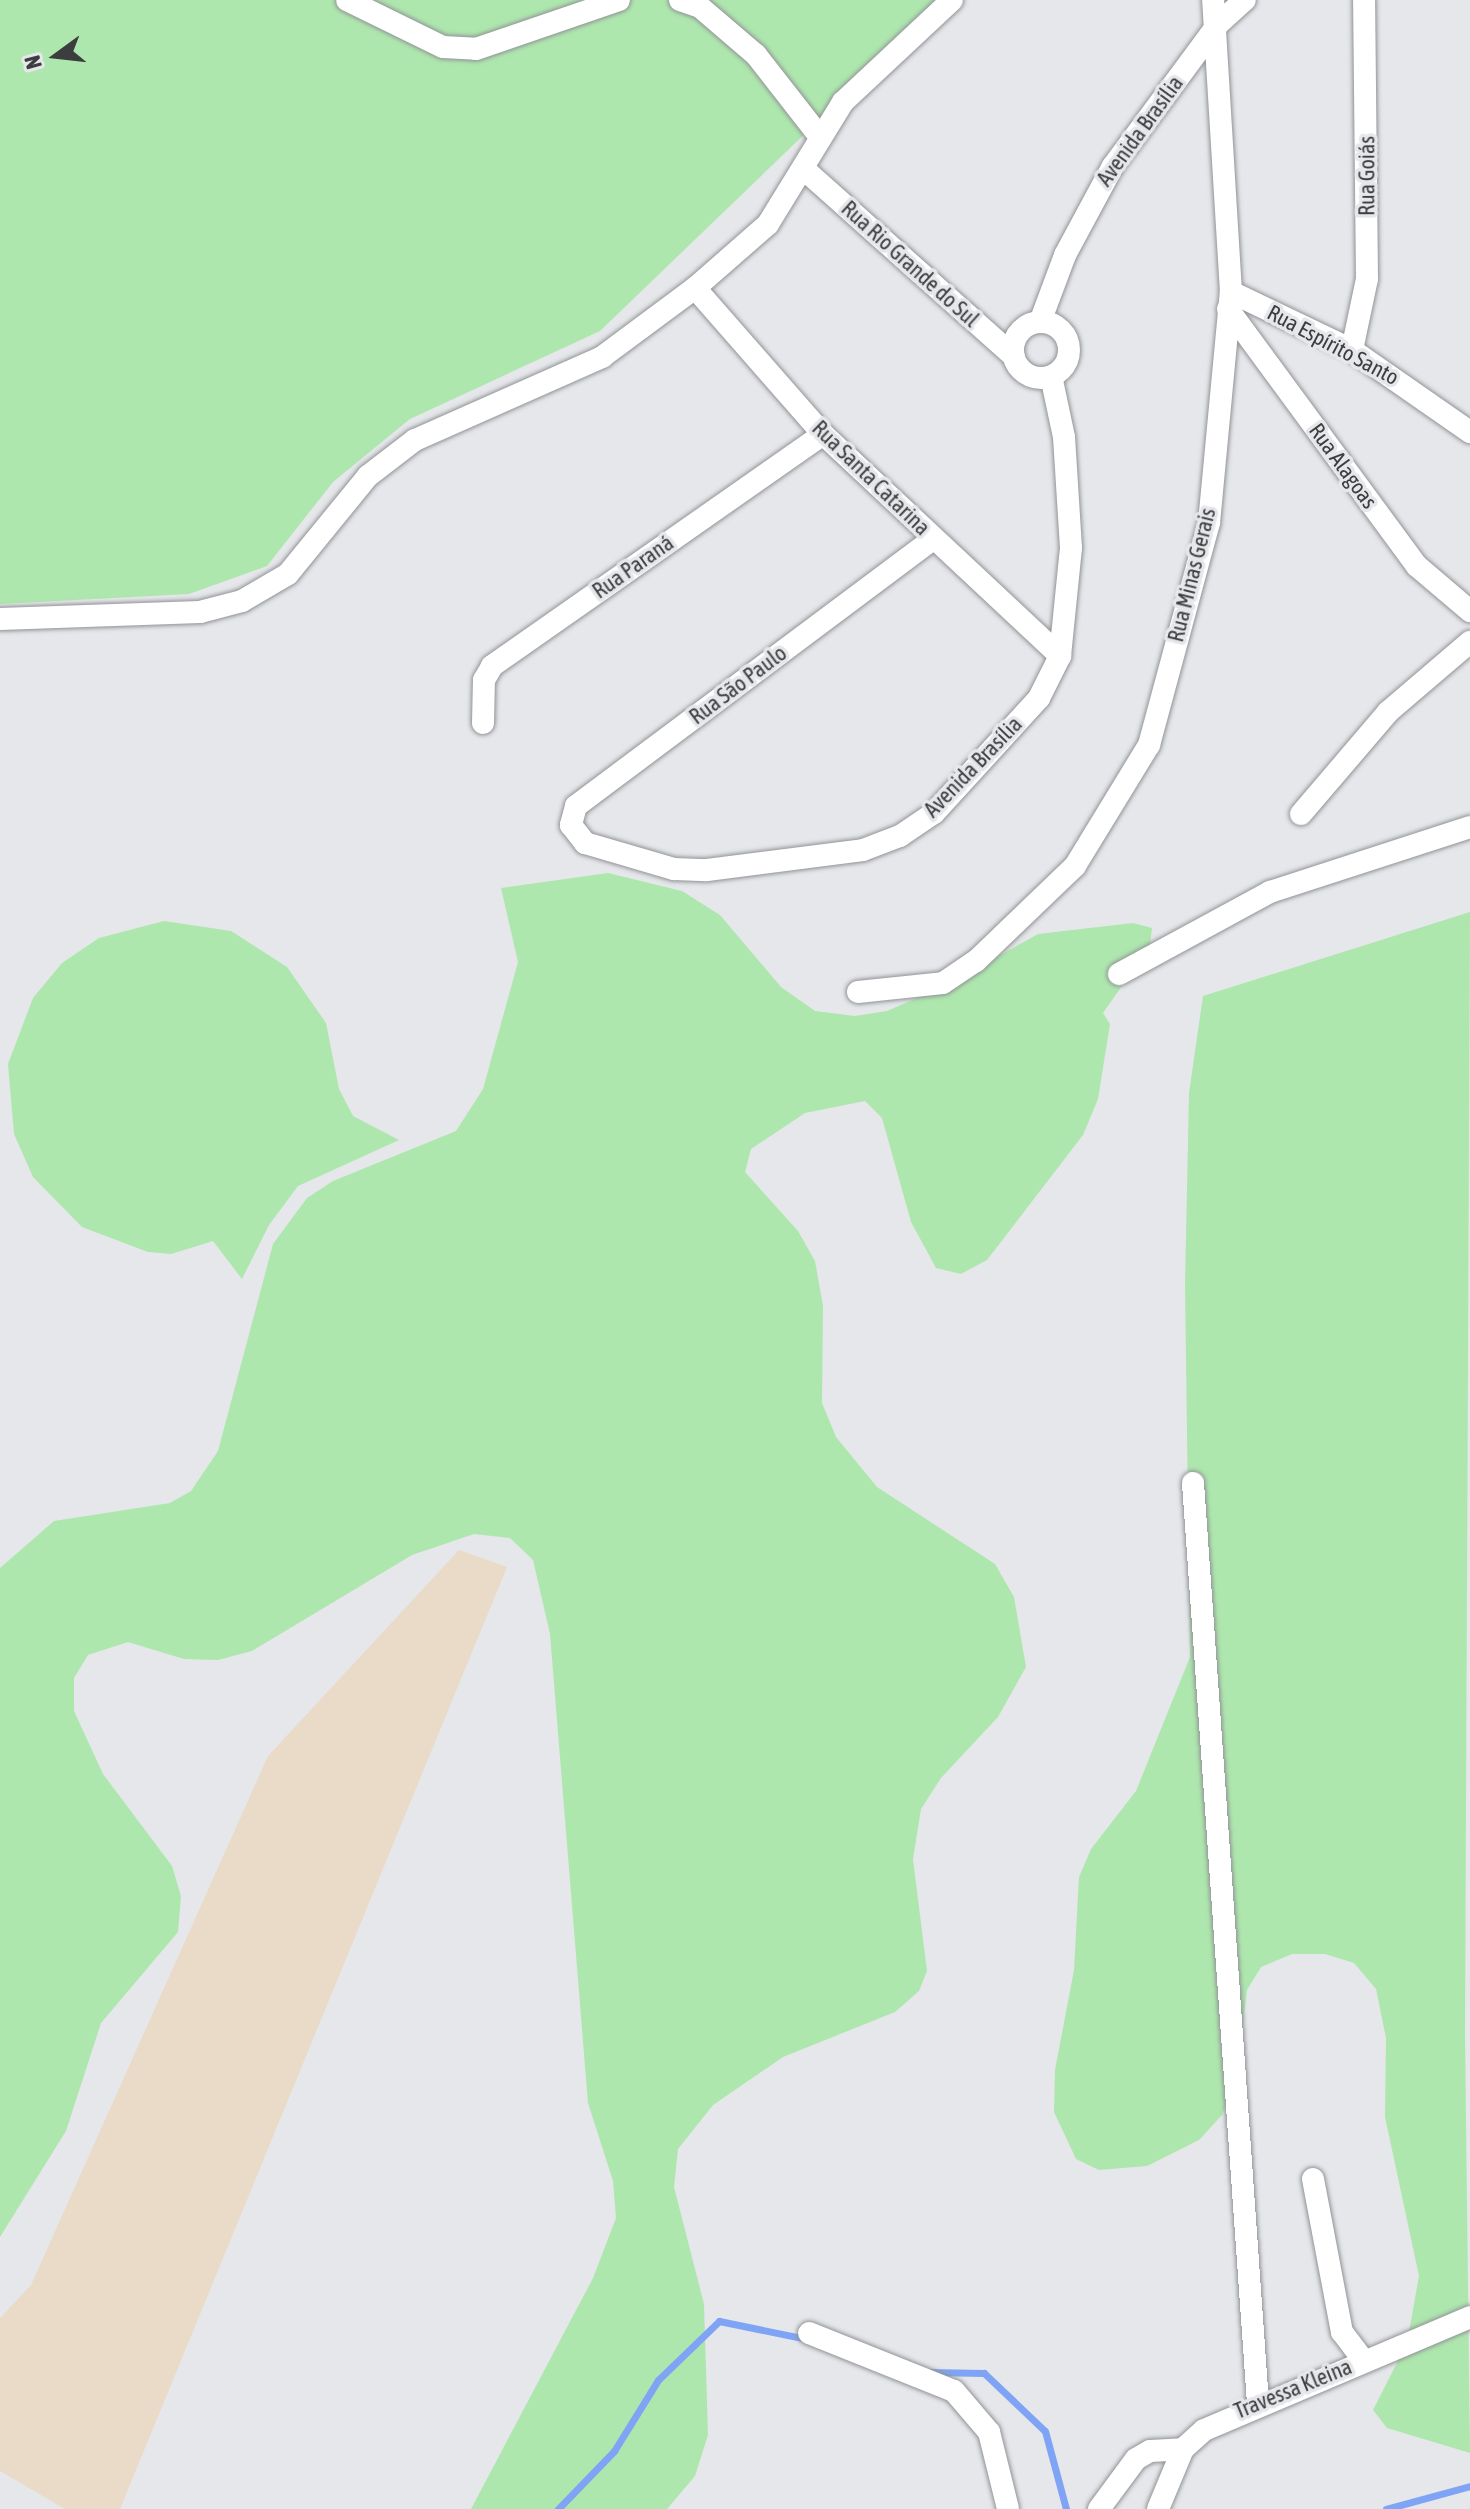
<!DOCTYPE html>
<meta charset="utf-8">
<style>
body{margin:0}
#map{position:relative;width:1470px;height:2509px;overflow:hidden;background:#e5e7ea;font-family:"Asap Condensed",sans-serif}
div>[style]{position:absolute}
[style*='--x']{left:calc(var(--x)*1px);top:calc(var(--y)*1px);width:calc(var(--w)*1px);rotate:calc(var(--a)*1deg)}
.industrial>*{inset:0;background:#e9dbc7}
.green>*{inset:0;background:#aee7ae}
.stream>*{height:7px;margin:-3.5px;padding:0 3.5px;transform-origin:3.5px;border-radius:3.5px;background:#7fa4f5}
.roads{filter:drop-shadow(0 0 2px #919396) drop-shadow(0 0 2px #919396)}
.minor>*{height:22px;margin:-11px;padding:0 11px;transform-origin:11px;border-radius:11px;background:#fff}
.minor>.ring{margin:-11px;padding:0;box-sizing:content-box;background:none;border:22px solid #fff;border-radius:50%}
span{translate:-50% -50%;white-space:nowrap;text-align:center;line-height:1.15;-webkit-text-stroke:7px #e5e7ea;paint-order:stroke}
.street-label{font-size:22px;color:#3c3d3e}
.north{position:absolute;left:16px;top:16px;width:80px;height:80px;-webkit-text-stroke:6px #e5e7ea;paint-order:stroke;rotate:255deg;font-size:22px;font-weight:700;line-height:32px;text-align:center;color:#3c3d3e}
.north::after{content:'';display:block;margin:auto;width:28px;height:36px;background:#3c3d3e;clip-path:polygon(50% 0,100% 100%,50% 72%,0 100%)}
</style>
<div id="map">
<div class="industrial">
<div style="clip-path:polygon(459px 1550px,507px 1567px,120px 2509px,65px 2509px,0 2471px,0 2318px,31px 2285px,268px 1756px)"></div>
</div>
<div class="green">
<div style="clip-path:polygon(0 0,944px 0,600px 331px,410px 419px,333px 482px,267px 566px,189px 594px,0 604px)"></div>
<div style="clip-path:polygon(608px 873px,682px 891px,720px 915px,781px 987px,815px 1011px,855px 1016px,887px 1011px,949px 984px,1038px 934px,1133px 923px,1152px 928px,1150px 946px,1103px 1013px,1110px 1024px,1098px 1099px,1083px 1135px,987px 1260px,961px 1274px,936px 1268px,911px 1222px,882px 1118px,865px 1101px,805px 1113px,751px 1149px,745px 1172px,798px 1231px,815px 1261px,823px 1306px,822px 1403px,836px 1437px,877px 1487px,995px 1564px,1014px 1597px,1026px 1667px,998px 1717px,941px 1778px,921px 1809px,913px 1859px,927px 1971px,919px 1991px,895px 2012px,783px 2057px,713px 2105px,678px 2149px,674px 2187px,704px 2304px,708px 2435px,695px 2476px,667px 2509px,471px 2509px,593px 2278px,616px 2218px,613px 2181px,588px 2103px,550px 1634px,533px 1560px,510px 1538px,474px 1534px,412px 1555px,252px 1651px,218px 1660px,184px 1659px,128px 1642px,88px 1655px,74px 1678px,74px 1711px,103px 1774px,172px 1866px,181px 1896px,178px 1932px,101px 2023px,66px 2131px,0 2237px,0 1568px,54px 1521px,170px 1503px,191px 1491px,218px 1451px,273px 1244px,307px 1198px,333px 1181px,456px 1131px,483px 1089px,518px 962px,501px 888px)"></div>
<div style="clip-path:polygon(1470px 912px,1465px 2035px,1470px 2453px,1387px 2428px,1373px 2410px,1407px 2343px,1419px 2276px,1385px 2117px,1386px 2038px,1376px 1989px,1354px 1963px,1325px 1954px,1292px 1954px,1261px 1967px,1247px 1990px,1237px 2077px,1222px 2115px,1199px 2140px,1147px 2166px,1099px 2170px,1076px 2159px,1054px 2112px,1055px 2070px,1074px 1970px,1079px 1877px,1091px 1849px,1136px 1791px,1190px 1657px,1185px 1285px,1189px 1093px,1203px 996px)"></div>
<div style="clip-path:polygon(164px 921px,231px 931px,287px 967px,326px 1023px,339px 1089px,353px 1116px,399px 1140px,298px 1186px,269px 1225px,242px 1279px,213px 1241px,171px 1254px,148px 1252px,82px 1227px,33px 1177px,14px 1134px,8px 1064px,33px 998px,62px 963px,99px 938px)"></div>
</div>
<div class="stream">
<div style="--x:927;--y:2372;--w:57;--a:1"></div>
<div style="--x:984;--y:2373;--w:84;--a:43.6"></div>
<div style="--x:1045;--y:2431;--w:81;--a:74.9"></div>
<div style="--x:558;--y:2509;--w:81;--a:-46"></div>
<div style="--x:614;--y:2451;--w:84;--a:-58.2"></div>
<div style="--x:658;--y:2380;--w:85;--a:-44"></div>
<div style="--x:719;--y:2321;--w:90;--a:11.6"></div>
<div style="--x:1386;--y:2509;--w:87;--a:-15.3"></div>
</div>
<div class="roads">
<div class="minor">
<div style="--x:347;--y:0;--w:107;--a:26.1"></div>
<div style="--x:443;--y:47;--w:33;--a:3"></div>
<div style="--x:476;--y:49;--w:151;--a:-18.9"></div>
<div style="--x:680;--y:0;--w:21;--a:19"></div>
<div style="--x:700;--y:7;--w:74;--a:40.6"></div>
<div style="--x:756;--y:55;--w:104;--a:52"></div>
<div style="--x:806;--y:171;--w:278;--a:41.7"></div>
<div style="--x:695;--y:288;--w:194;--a:48.8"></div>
<div style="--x:823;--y:434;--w:325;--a:43.1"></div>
<div style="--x:1231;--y:292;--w:134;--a:25.6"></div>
<div style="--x:1352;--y:350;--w:144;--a:34.8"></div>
<div style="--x:1228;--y:309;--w:319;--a:53.7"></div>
<div style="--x:1417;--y:566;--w:70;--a:40.3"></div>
<div style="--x:1040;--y:322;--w:72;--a:-69.5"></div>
<div style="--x:1065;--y:255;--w:101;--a:-61.7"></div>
<div style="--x:1113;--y:166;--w:177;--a:-53.5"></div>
<div style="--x:1218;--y:24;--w:36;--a:-42"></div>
<div class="ring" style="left:1013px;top:322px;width:34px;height:34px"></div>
<div style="--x:1352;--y:350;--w:73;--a:-78.1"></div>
<div style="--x:1367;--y:279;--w:279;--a:-90.6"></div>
<div style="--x:933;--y:539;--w:446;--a:143.2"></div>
<div style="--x:576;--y:806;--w:20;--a:105"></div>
<div style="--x:571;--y:825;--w:23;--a:52"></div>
<div style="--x:585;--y:843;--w:93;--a:16.3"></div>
<div style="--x:674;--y:869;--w:33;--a:2"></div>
<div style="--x:707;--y:870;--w:157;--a:-7.3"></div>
<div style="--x:863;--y:850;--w:40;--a:-21"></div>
<div style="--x:900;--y:836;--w:41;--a:-34.1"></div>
<div style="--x:934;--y:813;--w:156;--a:-47.6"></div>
<div style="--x:1039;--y:698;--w:47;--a:-63.4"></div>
<div style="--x:1060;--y:656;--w:109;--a:-84.2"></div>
<div style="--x:1071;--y:548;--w:111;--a:-93.6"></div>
<div style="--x:1064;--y:437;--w:62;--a:-102"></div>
<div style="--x:0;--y:619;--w:200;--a:-2"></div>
<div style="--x:200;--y:612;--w:43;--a:-14.7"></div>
<div style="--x:242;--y:601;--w:53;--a:-30.4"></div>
<div style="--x:288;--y:574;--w:127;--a:-50.8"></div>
<div style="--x:368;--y:476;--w:59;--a:-37.5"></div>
<div style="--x:415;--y:440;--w:205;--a:-23.9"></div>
<div style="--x:602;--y:357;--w:116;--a:-36.6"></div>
<div style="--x:695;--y:288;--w:97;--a:-41.2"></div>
<div style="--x:768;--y:224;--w:143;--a:-58.4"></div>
<div style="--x:843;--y:102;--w:149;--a:-43.1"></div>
<div style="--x:483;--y:723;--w:43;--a:-88.7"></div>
<div style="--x:484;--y:680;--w:16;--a:-60"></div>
<div style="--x:492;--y:666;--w:404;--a:-35"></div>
<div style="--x:1301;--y:814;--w:134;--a:-49.5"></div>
<div style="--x:1388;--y:712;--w:108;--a:-40.5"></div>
<div style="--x:1119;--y:974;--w:172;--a:-28.5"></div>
<div style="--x:1270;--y:892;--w:210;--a:-18"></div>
<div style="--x:858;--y:992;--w:85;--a:-6"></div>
<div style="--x:943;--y:983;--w:40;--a:-34"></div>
<div style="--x:976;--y:961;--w:137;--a:-43.8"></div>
<div style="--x:1075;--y:866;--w:142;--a:-58.6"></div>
<div style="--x:1149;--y:745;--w:230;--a:-74.9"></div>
<div style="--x:1209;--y:523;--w:232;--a:-84.6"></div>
<div style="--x:1231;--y:292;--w:293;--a:-93.5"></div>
<div style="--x:1193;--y:1483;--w:922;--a:85.96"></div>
<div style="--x:1313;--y:2179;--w:156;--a:79.3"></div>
<div style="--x:1342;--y:2332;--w:35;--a:53"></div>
<div style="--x:809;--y:2333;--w:156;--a:21.8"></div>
<div style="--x:954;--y:2391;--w:54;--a:49.5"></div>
<div style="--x:989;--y:2432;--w:79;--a:76.1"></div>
<div style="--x:1099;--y:2509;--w:62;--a:-53.5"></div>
<div style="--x:1136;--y:2459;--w:16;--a:-30"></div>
<div style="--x:1150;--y:2451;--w:33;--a:-3"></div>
<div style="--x:1158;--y:2509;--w:65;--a:-67.4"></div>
<div style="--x:1183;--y:2449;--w:28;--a:-42"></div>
<div style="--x:1204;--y:2430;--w:289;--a:-23"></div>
</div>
</div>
<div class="street-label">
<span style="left:1140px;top:131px;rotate:-54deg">Avenida Brasília</span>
<span style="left:1367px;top:176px;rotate:-90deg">Rua Goiás</span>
<span style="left:910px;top:264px;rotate:42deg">Rua Rio Grande do Sul</span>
<span style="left:1333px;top:345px;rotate:28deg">Rua Espírito Santo</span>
<span style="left:1343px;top:466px;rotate:54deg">Rua Alagoas</span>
<span style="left:871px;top:478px;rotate:44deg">Rua Santa Catarina</span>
<span style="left:633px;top:567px;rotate:-35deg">Rua Paraná</span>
<span style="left:1192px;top:575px;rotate:-76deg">Rua Minas Gerais</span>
<span style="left:738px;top:685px;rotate:-37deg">Rua São Paulo</span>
<span style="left:973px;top:767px;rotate:-46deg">Avenida Brasília</span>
<span style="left:1293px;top:2389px;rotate:-22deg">Travessa Kleina</span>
</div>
<div class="north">N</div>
</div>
